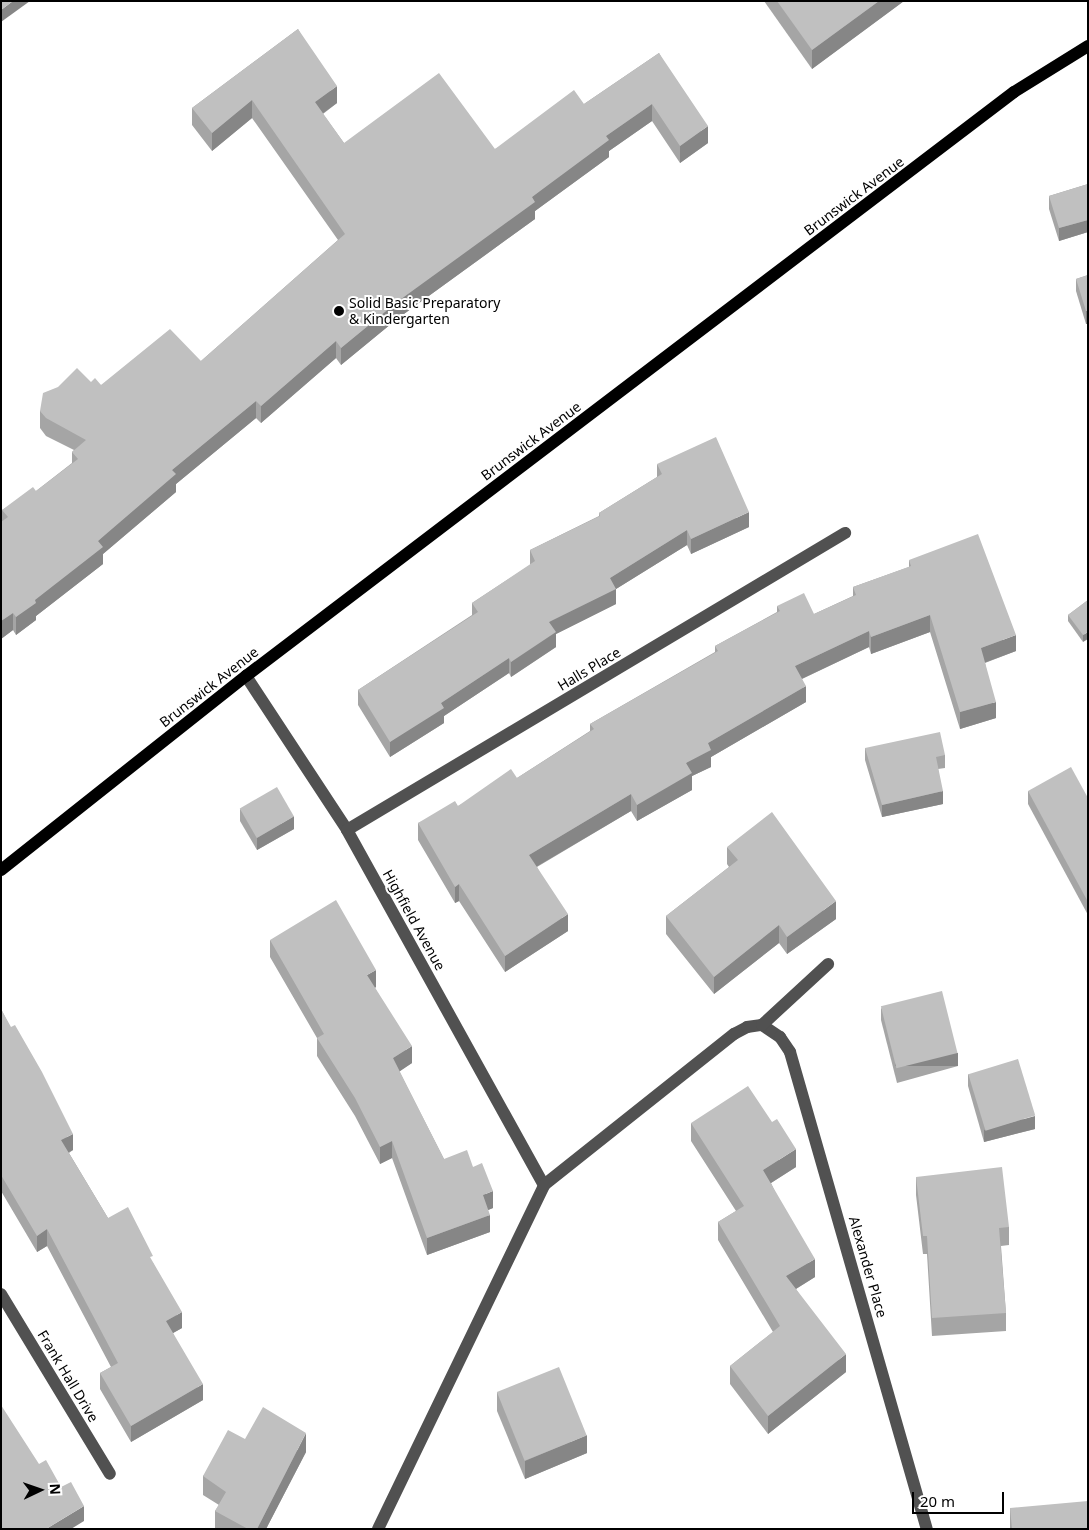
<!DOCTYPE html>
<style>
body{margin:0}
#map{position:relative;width:1089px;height:1530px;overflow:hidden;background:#fff;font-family:"Noto Sans",sans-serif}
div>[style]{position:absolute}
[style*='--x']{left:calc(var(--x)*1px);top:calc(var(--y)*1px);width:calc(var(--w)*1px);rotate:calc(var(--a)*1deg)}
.minor>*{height:12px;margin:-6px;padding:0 6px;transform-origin:6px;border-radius:6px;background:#515151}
.major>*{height:12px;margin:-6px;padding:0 6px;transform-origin:6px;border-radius:6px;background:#000}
.wall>*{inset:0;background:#a5a5a5}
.shaded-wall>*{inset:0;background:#868686;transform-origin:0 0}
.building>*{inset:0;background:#c0c0c0;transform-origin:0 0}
.dots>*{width:14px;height:14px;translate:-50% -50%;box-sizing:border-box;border:2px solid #fff;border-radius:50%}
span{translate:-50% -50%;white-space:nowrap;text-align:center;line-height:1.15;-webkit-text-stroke:4px #fff;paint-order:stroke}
.street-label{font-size:14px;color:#000}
.poi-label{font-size:14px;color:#000}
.left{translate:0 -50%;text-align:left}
.frame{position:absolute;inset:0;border:2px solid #000;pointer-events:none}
.north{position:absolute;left:15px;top:1465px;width:50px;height:50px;-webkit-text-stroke:4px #fff;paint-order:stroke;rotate:87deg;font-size:14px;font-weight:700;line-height:20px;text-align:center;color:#000}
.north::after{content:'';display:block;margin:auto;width:18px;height:22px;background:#000;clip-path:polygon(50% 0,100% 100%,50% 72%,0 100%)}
.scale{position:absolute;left:912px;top:1492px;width:92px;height:22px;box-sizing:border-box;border:2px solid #000;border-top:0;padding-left:6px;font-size:15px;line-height:18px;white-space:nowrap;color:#000;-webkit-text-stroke:4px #fff;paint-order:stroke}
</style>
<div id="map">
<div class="minor">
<div style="--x:246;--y:676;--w:184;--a:56.7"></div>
<div style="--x:347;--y:830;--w:406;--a:61"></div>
<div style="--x:347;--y:830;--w:580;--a:-30.81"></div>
<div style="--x:762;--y:1025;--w:22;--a:34"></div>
<div style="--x:780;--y:1037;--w:18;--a:56"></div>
<div style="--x:790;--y:1052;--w:496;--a:74"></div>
<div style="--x:1;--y:1294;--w:210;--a:58.8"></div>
<div style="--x:378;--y:1529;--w:382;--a:-64.2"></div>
<div style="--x:544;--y:1185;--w:243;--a:-38.5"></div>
<div style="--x:734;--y:1034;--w:15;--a:-28"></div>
<div style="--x:747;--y:1027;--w:15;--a:-8"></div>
<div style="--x:762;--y:1025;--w:90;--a:-42.7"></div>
</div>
<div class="major">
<div style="--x:1;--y:870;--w:313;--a:-38.4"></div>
<div style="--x:246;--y:676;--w:965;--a:-37.25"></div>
<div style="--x:1014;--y:92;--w:87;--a:-31.9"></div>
</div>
<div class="wall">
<div style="clip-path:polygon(764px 1px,904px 1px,812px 69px)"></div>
<div style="clip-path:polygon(298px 29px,337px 103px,323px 114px,344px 143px,495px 149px,584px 104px,659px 53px,708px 143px,680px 163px,652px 121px,609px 151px,609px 157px,535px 211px,535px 219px,397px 319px,341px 365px,336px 358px,261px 423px,256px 418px,176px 484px,176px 492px,103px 554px,103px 564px,36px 616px,36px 620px,16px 635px,13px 630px,1px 639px,1px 522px,2px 521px,2px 510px,36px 491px,72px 463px,72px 452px,74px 450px,46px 436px,40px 428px,40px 411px,91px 382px,101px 385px,201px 361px,338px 240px,252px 118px,212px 151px,192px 125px,192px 108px)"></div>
<div style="clip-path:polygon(1088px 184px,1088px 232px,1059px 241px,1049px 209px,1049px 196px)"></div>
<div style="clip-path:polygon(1088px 275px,1088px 323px,1086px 324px,1076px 291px,1076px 279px)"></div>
<div style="clip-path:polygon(657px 464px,749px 527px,691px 554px,687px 545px,616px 589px,616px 604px,556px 634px,556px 647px,511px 677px,509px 673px,444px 716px,444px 723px,390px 757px,358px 705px,358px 690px,472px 615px,472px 603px,530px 565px,530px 550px,599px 516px,599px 513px,657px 477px)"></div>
<div style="clip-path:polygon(909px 560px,1016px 651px,985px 663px,996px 718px,960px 729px,930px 632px,871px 654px,869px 647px,802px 679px,806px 702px,711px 757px,711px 767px,692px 776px,692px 790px,637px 821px,631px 811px,537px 867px,568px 931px,505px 972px,459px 901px,455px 903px,418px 840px,418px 823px,458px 806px,517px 778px,590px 731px,590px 724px,715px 652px,715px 646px,777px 612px,777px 606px,814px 614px,853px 596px,853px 587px,909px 567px)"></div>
<div style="clip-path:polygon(1088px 600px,1083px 642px,1068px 621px,1068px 615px)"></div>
<div style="clip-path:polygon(865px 748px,945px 755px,945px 768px,938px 769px,943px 804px,882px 817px,865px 760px)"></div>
<div style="clip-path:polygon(1028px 791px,1088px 798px,1088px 915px,1028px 804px)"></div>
<div style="clip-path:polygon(240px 809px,294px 829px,257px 850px,240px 821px)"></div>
<div style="clip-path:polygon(727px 847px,836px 919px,787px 954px,779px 943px,714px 994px,666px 934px,666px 916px,729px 867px,727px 864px)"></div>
<div style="clip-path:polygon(270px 940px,376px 987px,375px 988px,412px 1063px,399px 1071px,444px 1159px,473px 1167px,493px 1208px,488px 1210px,490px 1232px,427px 1255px,392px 1158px,380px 1164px,355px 1116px,317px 1056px,317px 1038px,270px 957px)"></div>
<div style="clip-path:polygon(881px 1008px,958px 1066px,897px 1083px,881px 1020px)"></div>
<div style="clip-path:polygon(1px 1009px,73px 1150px,69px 1153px,108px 1218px,153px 1263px,182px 1328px,173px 1333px,203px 1400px,131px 1442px,100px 1389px,100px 1373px,111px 1367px,47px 1246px,37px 1252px,1px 1191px)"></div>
<div style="clip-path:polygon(968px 1074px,1035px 1129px,984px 1142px,968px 1086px)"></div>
<div style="clip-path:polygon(691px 1123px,796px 1167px,771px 1183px,815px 1277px,796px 1289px,846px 1372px,768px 1434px,730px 1384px,730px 1366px,773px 1332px,718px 1240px,718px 1222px,736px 1211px,691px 1141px)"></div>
<div style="clip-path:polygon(916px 1177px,1009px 1227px,1009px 1245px,1001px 1246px,1006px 1313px,1006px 1331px,932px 1336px,927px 1254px,923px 1254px,916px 1195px)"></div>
<div style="clip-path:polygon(497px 1392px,587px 1453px,525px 1479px,497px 1411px)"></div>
<div style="clip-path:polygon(245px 1439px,306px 1452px,266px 1529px,215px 1529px,215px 1511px,219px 1505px,203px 1495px,203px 1476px)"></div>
<div style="clip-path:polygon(1010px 1508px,1088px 1529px,1010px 1529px)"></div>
</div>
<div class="shaded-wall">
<div style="clip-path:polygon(13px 1px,30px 1px,1px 22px,1px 10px)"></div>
<div style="clip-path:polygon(879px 1px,904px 1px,812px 69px,812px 50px)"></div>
<div style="clip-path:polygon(337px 86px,337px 103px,315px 119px,315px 102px)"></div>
<div style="clip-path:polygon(252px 100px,252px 118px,212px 151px,212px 133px)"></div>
<div style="clip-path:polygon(652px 104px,652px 121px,609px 151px,609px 157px,535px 211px,535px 219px,397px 319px,341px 365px,341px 348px,397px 302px,532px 197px,606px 136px)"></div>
<div style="clip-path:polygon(708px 126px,708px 143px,680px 163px,680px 146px)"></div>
<div style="clip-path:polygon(1088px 220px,1088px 232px,1059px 241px,1059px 228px)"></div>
<div style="left:1086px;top:311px;width:2px;height:13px"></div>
<div style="clip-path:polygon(336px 341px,336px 358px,261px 423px,261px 406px)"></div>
<div style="clip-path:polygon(256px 401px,256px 418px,176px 484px,176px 492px,103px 554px,103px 564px,36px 616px,36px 620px,16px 635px,16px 617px,98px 541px,172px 470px)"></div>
<div style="clip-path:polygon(749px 512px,749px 527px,691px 554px,691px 539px)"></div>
<div style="clip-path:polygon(687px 530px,687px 545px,616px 589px,616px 604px,556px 634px,556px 647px,511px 677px,511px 662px,549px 622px,610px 578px)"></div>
<div style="clip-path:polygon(13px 613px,13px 630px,1px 639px,1px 621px)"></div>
<div style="clip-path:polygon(930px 615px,930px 632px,871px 654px,871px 637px)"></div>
<div style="clip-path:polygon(869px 631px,869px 647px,795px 682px,795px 666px)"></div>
<div style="clip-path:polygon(1088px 632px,1088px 639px,1083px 642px,1083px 635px)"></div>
<div style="clip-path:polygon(1016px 635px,1016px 651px,981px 664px,981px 648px)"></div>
<div style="clip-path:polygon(509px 658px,509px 673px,444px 716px,444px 723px,390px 757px,390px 742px,441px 703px)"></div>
<div style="clip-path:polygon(806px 686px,806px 702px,711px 757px,711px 767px,692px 776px,692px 790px,637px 821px,637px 805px,686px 763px,708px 743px)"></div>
<div style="clip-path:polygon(996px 702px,996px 718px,960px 729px,960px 712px)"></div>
<div style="clip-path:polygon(943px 791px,943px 804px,882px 817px,882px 805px)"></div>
<div style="clip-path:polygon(631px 794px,631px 811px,529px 871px,529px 855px)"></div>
<div style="clip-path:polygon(294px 816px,294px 829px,257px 850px,257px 838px)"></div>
<div style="clip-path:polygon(459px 884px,459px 901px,455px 903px,455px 887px)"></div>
<div style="clip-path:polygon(836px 901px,836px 919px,787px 954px,787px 937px)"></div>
<div style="clip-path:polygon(568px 914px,568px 931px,505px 972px,505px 956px)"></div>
<div style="clip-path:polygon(779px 925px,779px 943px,714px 994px,714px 977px)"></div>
<div style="clip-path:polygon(376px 970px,376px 987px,367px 992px,367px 975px)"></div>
<div style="clip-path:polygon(412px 1046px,412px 1063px,393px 1076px,393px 1058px)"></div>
<div style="left:958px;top:1053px;width:13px;height:63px;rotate:90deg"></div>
<div style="clip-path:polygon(1035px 1116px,1035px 1129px,984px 1142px,984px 1130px)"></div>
<div style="clip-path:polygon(73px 1134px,73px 1150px,61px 1156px,61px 1140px)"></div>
<div style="clip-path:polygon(392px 1141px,392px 1158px,380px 1164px,380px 1147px)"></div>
<div style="clip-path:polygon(796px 1149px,796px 1167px,763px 1188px,763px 1170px)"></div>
<div style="clip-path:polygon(493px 1191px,493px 1208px,483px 1212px,483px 1195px)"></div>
<div style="clip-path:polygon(490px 1215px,490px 1232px,427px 1255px,427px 1238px)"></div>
<div style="clip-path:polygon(47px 1229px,47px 1246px,37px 1252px,37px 1236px)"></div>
<div style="clip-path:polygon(815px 1259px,815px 1277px,786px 1295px,786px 1276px)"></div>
<div style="clip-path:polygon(182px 1312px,182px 1328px,166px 1337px,166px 1321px)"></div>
<div style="clip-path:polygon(846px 1354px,846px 1372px,768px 1434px,768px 1416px)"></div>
<div style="clip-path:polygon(203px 1384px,203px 1400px,131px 1442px,131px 1426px)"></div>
<div style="clip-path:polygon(306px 1433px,306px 1452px,266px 1529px,257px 1529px)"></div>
<div style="clip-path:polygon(587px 1435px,587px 1453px,525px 1479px,525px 1461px)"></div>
<div style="clip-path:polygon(84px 1506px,84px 1521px,71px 1529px,46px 1529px)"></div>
</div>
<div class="building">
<div style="clip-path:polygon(1px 1px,13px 1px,1px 10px)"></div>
<div style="clip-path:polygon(777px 1px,879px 1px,812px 50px)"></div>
<div style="clip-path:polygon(298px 29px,337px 86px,315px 102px,344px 143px,439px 73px,495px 149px,574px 90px,584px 104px,659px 53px,708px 126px,680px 146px,652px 104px,606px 136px,609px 140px,532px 197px,535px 202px,397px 302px,341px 348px,336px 341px,261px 406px,256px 401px,172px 470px,176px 474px,98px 541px,103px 547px,35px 600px,36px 603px,16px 617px,13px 613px,1px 621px,1px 522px,8px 517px,2px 510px,33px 487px,36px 491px,78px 459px,72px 452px,86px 440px,46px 418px,40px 411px,43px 393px,58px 387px,77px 368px,91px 382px,95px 378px,101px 385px,170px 329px,201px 361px,345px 234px,252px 100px,212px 133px,192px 108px)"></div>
<div style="clip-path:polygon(1088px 184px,1088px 220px,1059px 228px,1049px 196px)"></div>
<div style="clip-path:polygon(1088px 275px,1088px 311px,1086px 311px,1076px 279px)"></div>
<div style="clip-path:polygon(716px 437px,749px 512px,691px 539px,687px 530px,610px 578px,616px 589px,549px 622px,556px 632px,511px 662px,509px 658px,441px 703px,444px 708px,390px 742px,358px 690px,478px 612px,472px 603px,535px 561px,530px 550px,600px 516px,599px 513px,662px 474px,657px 464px)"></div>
<div style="clip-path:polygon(978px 534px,1016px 635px,981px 648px,996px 702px,960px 712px,930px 615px,871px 637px,869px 631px,795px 666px,806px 686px,708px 743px,711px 750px,686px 763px,692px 773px,637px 805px,631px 794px,529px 855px,568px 914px,505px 956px,459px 884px,455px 887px,418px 823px,455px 801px,458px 806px,511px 769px,517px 778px,594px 729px,590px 724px,718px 651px,715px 646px,780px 611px,777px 606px,804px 593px,814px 614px,856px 595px,853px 587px,911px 566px,909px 560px)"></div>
<div style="clip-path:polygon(1088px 600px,1088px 632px,1083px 635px,1068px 615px)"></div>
<div style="clip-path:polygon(940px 732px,945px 755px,936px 757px,943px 791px,882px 805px,865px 748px)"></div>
<div style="clip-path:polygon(1071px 767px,1088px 798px,1088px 902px,1028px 791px)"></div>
<div style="left:277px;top:787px;width:34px;height:43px;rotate:60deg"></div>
<div style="clip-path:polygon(772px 812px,836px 901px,787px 937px,779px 925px,714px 977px,666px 916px,738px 860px,727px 847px)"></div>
<div style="clip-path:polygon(336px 900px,376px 970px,367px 975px,412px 1046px,393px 1058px,444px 1159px,467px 1150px,473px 1167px,482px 1163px,493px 1191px,483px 1195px,490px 1215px,427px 1238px,392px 1141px,380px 1147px,355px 1098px,317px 1038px,324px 1034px,270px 940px)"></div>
<div style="left:942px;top:991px;width:64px;height:63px;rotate:76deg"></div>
<div style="clip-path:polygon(1px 1009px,11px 1027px,15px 1025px,42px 1072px,73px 1134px,61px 1140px,108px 1218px,128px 1207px,153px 1256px,150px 1257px,182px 1312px,166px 1321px,203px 1384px,131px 1426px,100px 1373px,118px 1363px,47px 1229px,37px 1236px,1px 1175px)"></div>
<div style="left:1018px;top:1059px;width:59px;height:52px;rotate:73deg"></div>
<div style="clip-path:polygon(748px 1086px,772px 1122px,777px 1119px,796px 1149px,763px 1170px,815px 1259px,786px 1276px,846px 1354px,768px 1416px,730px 1366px,780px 1326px,718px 1222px,744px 1206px,691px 1123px)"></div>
<div style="clip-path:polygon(1002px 1167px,1009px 1227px,999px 1228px,1006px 1313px,932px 1318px,927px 1236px,923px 1236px,916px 1177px)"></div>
<div style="left:559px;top:1367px;width:74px;height:67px;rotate:68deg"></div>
<div style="clip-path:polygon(1px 1405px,39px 1464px,46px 1460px,61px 1487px,71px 1482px,84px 1506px,46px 1529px,1px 1529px)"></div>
<div style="clip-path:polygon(263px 1407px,306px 1433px,257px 1529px,248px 1529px,215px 1511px,226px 1492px,203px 1476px,228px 1430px,245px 1439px)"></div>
<div style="clip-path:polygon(1088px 1501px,1088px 1529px,1012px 1529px,1010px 1508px)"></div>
</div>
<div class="dots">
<div style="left:339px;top:311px;background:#000"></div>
</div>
<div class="street-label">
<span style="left:854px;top:196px;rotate:-37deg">Brunswick Avenue</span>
<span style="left:531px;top:441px;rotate:-37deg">Brunswick Avenue</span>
<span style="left:589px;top:669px;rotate:-31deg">Halls Place</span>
<span style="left:209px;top:687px;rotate:-38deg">Brunswick Avenue</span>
<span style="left:414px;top:920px;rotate:61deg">Highfield Avenue</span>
<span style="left:868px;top:1267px;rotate:74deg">Alexander Place</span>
<span style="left:68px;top:1376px;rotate:59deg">Frank Hall Drive</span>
</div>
<div class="poi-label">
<span class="left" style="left:349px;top:311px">Solid Basic Preparatory<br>&amp; Kindergarten</span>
</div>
<div class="frame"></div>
<div class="north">N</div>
<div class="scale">20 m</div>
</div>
